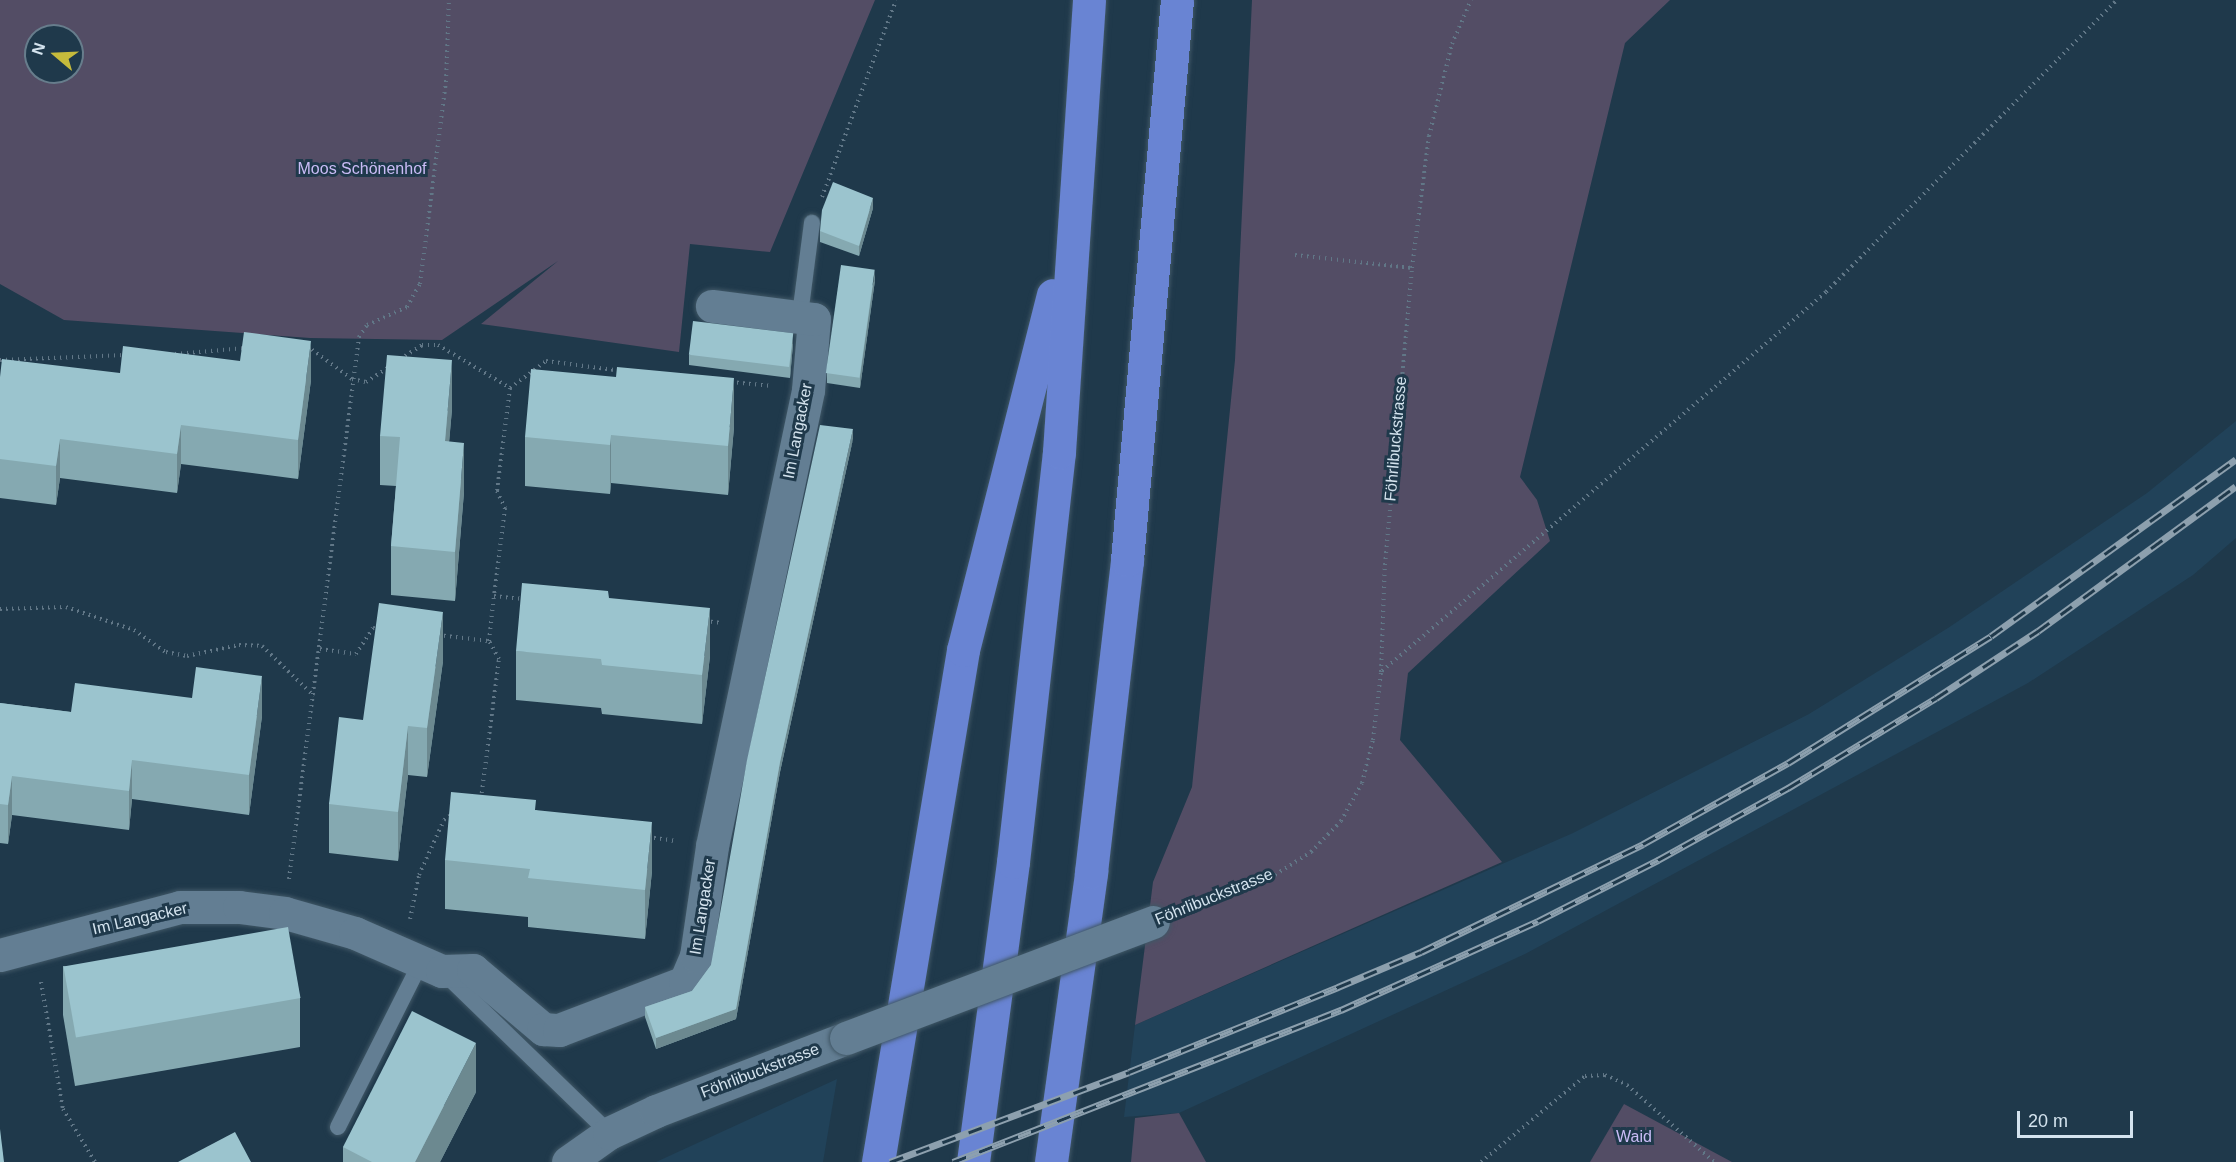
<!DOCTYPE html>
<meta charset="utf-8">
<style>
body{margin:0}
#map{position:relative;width:2236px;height:1162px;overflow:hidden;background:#1f394b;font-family:Arial,sans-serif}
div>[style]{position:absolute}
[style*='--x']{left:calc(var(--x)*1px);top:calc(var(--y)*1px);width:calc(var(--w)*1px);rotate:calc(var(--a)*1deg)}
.built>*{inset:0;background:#214259}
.green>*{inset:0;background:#534d65}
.path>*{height:4px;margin-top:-2px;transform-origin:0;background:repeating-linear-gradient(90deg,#617787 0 1.5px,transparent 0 6px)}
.roads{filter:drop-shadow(0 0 2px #405766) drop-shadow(0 0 2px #405766)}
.lane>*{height:16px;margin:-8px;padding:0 8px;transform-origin:8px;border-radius:8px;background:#637e93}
.street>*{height:33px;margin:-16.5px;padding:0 16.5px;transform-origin:16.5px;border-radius:16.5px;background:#637e93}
.highway>*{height:33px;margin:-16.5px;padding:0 16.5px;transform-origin:16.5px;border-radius:16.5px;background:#6984d3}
.rail>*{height:7px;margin-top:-3.5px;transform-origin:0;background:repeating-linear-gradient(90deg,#1f394b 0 14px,#8da0ae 0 28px);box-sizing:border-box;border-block:2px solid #8da0ae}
.bridges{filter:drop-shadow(0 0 2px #405766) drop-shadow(0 0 2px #405766)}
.street-bridge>*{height:33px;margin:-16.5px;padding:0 16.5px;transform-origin:16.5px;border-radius:16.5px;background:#637e93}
.wall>*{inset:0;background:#85a9b1}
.shaded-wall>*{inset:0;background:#6c8990}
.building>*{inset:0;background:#9bc4ce;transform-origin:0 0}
span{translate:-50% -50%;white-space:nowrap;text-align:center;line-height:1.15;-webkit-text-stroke:6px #1f394b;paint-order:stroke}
.park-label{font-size:16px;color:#cabcf6}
.street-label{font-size:16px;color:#d4e3ee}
.north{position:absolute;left:24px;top:24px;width:60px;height:60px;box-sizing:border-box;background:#1f394b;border:2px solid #677d8c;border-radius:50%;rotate:289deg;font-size:16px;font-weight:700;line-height:24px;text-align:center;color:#d4e3ee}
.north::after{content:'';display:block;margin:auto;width:21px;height:27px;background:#c6bb3c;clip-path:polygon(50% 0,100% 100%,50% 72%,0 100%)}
.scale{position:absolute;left:2017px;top:1111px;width:116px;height:27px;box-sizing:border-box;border:3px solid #d4e3ee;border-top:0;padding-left:8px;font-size:18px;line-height:21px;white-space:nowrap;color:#d4e3ee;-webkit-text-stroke:4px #1f394b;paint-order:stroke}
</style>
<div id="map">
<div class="built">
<div style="clip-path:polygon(2236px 421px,2236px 538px,2193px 575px,2028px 683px,1525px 954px,1179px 1113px,1124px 1117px,1135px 1025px,1573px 833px,1809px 714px,1948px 628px,2147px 493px)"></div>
<div style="clip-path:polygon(837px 1079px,823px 1162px,656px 1162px)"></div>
</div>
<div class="green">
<div style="clip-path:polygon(evenodd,0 0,875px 0,770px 252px,690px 244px,679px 352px,481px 324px,558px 261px,442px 340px,310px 338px,64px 320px,0 284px,0 0,36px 36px,72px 36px,72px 72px,36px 72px,36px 36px)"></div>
<div style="clip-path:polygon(1252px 0,1670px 0,1625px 43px,1520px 477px,1537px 500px,1550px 541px,1408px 673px,1400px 740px,1502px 862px,1135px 1025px,1153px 882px,1192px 787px,1235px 360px)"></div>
<div style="clip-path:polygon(1624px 1104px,1732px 1162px,1590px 1162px)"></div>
<div style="clip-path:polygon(1179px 1113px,1206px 1162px,1131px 1162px,1135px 1118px)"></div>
</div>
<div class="path">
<div style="--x:822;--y:197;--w:210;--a:-69.4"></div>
<div style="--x:1295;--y:255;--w:118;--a:6.3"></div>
<div style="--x:307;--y:346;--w:56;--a:36.3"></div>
<div style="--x:352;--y:379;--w:14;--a:12"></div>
<div style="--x:366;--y:382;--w:27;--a:-33"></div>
<div style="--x:175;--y:354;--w:70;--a:-4.9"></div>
<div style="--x:400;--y:359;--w:26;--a:-32"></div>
<div style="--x:422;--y:345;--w:16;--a:0"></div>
<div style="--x:438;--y:345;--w:84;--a:30.8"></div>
<div style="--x:510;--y:388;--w:45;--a:-36.9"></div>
<div style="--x:546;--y:361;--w:77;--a:7.5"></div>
<div style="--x:0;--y:360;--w:125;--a:-2.3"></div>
<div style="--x:731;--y:382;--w:40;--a:5.7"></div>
<div style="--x:510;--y:388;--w:104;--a:97.2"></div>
<div style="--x:497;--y:491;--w:19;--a:65"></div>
<div style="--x:505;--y:508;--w:89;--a:97.1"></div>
<div style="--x:494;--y:596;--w:31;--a:6"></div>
<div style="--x:0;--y:609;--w:66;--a:-1.7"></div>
<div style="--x:66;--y:607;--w:72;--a:18.7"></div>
<div style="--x:134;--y:630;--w:39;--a:35"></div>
<div style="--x:166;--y:652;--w:21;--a:11"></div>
<div style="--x:187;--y:656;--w:53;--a:-11.9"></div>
<div style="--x:239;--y:645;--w:23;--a:2"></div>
<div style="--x:262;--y:646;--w:72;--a:43.9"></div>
<div style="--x:705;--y:621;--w:17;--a:7"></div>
<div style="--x:438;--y:635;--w:51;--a:6.7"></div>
<div style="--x:489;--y:641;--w:45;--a:-83.7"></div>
<div style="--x:320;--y:649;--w:36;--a:8"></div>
<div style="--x:356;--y:654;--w:31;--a:-57"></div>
<div style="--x:373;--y:628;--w:7;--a:8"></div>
<div style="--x:1382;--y:671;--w:584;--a:-40.48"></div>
<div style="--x:1826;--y:292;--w:412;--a:-45.1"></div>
<div style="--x:481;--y:799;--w:141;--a:-82.7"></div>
<div style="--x:499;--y:659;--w:21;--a:-119"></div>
<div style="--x:648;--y:837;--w:28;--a:8"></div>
<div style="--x:289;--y:879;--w:547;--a:-82.64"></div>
<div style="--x:359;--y:337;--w:14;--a:-56"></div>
<div style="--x:367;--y:325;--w:44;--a:-24.2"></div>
<div style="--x:407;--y:307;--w:26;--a:-61"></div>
<div style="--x:420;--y:284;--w:204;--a:-82.7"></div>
<div style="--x:446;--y:82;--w:82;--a:-87.9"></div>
<div style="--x:1187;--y:909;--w:89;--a:-20.5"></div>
<div style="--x:1270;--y:878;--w:49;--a:-32.4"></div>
<div style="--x:1311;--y:852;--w:43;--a:-45.9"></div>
<div style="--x:1341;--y:821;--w:43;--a:-61.1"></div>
<div style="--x:1362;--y:783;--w:44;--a:-75.7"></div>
<div style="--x:1373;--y:740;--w:68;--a:-83.3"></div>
<div style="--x:1381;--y:672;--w:107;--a:-87.9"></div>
<div style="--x:1385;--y:565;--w:298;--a:-84.8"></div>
<div style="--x:1412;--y:268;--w:133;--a:-82.7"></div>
<div style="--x:1429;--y:136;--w:95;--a:-76"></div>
<div style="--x:1452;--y:44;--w:48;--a:-66.6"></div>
<div style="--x:410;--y:919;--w:45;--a:-78.4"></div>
<div style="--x:419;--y:875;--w:60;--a:-65.6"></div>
<div style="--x:444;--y:820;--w:10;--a:-37"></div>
<div style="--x:41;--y:982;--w:129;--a:80.2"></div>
<div style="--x:63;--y:1109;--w:62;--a:58.9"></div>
<div style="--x:1481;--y:1162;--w:135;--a:-39.6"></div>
<div style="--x:1585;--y:1076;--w:20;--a:-3"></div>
<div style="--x:1605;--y:1075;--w:24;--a:24"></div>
<div style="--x:1627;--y:1085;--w:116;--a:41.5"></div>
</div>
<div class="roads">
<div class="lane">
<div style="--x:800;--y:315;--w:93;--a:-82.6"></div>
<div style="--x:444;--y:973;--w:230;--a:44.1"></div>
<div style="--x:338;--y:1127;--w:185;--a:-63.3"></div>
</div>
<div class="street">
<div style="--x:0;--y:955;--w:186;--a:-14.9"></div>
<div style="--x:180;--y:907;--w:59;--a:0"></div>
<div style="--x:239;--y:907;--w:46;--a:7.4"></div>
<div style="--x:285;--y:913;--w:73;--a:15.9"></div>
<div style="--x:355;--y:933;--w:95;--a:23.6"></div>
<div style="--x:442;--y:971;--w:31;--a:-2"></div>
<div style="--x:473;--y:970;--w:92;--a:40.1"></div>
<div style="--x:543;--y:1029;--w:16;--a:4"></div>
<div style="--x:559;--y:1030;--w:135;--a:-20.9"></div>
<div style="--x:685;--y:982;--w:28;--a:-67"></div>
<div style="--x:696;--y:956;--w:111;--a:-81.7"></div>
<div style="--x:712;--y:846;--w:466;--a:-78.1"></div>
<div style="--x:808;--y:390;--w:71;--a:-85.2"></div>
<div style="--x:814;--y:319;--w:103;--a:-172.7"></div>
<div style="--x:568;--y:1162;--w:50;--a:-35.3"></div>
<div style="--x:609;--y:1133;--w:52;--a:-25.1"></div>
<div style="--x:656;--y:1111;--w:204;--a:-21"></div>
</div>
<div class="highway">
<div style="--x:878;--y:1162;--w:519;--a:-80.57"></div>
<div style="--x:963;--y:650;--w:366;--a:-75.8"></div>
<div style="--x:973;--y:1162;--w:303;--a:-82.4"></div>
<div style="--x:1013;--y:862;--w:413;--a:-83.6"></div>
<div style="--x:1059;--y:452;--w:453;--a:-86.2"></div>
<div style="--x:1051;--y:1162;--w:293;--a:-82.1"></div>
<div style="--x:1091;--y:872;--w:314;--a:-83.4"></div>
<div style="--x:1127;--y:560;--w:562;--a:-84.9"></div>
</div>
</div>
<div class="rail">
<div style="--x:890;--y:1162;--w:255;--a:-20.6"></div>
<div style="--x:1129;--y:1072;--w:226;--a:-22.1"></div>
<div style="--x:1338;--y:987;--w:90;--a:-22.9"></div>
<div style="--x:1421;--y:952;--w:247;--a:-25.9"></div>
<div style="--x:1643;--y:844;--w:166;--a:-29.2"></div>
<div style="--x:1788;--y:763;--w:239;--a:-32"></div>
<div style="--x:1991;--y:636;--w:302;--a:-35.8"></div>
<div style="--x:953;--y:1162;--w:417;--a:-21.4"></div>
<div style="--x:1341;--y:1010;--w:216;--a:-24.3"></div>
<div style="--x:1538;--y:921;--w:135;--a:-26.9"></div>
<div style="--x:1658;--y:860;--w:149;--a:-29"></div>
<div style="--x:1788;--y:788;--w:173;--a:-31.3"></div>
<div style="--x:1936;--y:698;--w:122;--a:-33.3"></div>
<div style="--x:2038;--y:631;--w:245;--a:-36.2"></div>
</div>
<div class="bridges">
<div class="street-bridge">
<div style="--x:846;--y:1038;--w:328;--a:-20.7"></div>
</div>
</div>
<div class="wall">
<div style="clip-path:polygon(873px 208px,859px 256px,820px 242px,820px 231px)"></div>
<div style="clip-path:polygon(875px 280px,860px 388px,827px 383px,827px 373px)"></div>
<div style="clip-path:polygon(793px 344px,790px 378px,689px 365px,689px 355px)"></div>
<div style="clip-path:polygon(120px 373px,311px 380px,298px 479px,181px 464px,177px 493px,60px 478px,56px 505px,0 498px,0 377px)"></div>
<div style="clip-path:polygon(452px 409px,449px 442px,464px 492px,455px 601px,391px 595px,391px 546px,396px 486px,380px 485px,380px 436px)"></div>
<div style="clip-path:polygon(734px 427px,728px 495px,611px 483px,610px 494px,525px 486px,525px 437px)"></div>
<div style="clip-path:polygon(853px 439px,780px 772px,736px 1019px,656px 1049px,645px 1017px,645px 1007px,692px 991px,711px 965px)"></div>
<div style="clip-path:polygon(516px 651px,710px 656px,702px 724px,602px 714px,601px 708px,516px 700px)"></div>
<div style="clip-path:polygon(443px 661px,427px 777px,408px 775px,398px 861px,329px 853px,329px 804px,363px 720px)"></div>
<div style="clip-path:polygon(0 703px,71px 712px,262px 716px,249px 815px,132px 799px,129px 830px,12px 815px,8px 844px,0 843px)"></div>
<div style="clip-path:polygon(536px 810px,652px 871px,645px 939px,528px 927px,528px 917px,445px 909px,445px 860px)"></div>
<div style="clip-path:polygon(63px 966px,300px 998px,300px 1047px,75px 1086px,63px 1015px)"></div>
<div style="clip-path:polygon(476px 1092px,440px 1162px,343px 1162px,343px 1147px)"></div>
</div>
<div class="shaded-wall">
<div style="clip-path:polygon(873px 198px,873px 208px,859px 256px,859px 246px)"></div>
<div style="clip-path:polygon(875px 270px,875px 280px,860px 388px,860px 377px)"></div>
<div style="clip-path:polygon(793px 334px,793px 344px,790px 378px,790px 368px)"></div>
<div style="clip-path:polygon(311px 341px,311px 380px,298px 479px,298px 440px)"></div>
<div style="clip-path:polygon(452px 360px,452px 409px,445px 490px,445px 441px)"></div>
<div style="clip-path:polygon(734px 378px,734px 427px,728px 495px,728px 446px)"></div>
<div style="clip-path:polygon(181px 425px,181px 464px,177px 493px,177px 454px)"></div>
<div style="clip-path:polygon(853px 429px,853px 439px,780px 772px,736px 1019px,656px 1049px,656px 1038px,736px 1009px,780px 762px)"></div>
<div style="clip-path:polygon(611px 435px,611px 483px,610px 494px,610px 445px)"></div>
<div style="clip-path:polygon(60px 439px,60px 478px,56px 505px,56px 466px)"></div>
<div style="clip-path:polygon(464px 443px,464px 492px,455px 601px,455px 552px)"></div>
<div style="clip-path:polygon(710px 608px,710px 656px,702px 724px,702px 675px)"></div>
<div style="clip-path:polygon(443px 612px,443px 661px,427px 777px,427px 728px)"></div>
<div style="clip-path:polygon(262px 676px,262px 716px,249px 815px,249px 775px)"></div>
<div style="clip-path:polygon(408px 726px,408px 775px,398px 861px,398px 812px)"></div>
<div style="clip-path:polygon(132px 760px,132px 799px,129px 830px,129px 791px)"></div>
<div style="clip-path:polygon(12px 776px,12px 815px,8px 844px,8px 805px)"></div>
<div style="clip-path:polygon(652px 822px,652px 871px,645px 939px,645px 890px)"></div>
<div style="clip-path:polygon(476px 1043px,476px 1092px,440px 1162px,415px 1162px)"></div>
</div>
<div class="building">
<div style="clip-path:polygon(833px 182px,873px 198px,859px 246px,820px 231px,822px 210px)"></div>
<div style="left:841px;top:265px;width:34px;height:109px;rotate:8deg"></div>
<div style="left:693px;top:321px;width:101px;height:34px;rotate:7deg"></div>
<div style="clip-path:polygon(244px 332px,311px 341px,298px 440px,181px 425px,177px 454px,60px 439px,56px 466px,0 459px,0 377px,2px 359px,120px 373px,123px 346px,240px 361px)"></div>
<div style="clip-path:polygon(387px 355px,452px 360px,445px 441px,464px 443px,455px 552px,391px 546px,400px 437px,380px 436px)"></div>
<div style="clip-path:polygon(617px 367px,734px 378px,728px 446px,611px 435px,610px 445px,525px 437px,531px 369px,616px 377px)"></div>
<div style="clip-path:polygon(820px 425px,853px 429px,780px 762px,736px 1009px,656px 1038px,645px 1007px,692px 991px,711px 965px,747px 760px)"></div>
<div style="clip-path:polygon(522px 583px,608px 591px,609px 598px,710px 608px,702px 675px,602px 665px,601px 659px,516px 651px)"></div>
<div style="clip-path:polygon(379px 603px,443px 612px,427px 728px,408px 726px,398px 812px,329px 804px,339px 717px,363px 720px)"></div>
<div style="clip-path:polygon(196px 667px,262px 676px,249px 775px,132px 760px,129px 791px,12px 776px,8px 805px,0 804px,0 703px,71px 712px,75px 683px,192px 698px)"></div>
<div style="clip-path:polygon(451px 792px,536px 800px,535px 810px,652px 822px,645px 890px,528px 878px,530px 869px,445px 860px)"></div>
<div style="left:288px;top:927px;width:72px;height:228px;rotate:80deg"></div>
<div style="clip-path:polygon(412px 1011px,476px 1043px,415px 1162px,372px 1162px,343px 1147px)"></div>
<div style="clip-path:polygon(0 1129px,4px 1162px,0 1162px)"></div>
<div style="clip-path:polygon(235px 1132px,251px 1162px,178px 1162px)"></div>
</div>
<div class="park-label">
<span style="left:362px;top:169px">Moos Schönenhof</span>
<span style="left:1634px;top:1137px">Waid</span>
</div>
<div class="street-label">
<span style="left:798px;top:431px;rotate:-79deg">Im Langacker</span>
<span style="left:1396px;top:439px;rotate:-85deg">Föhrlibuckstrasse</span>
<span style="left:1214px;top:897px;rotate:-22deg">Föhrlibuckstrasse</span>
<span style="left:703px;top:907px;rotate:-81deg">Im Langacker</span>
<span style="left:140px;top:919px;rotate:-13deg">Im Langacker</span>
<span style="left:760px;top:1071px;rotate:-21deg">Föhrlibuckstrasse</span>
</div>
<div class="north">N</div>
<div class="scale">20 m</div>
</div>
